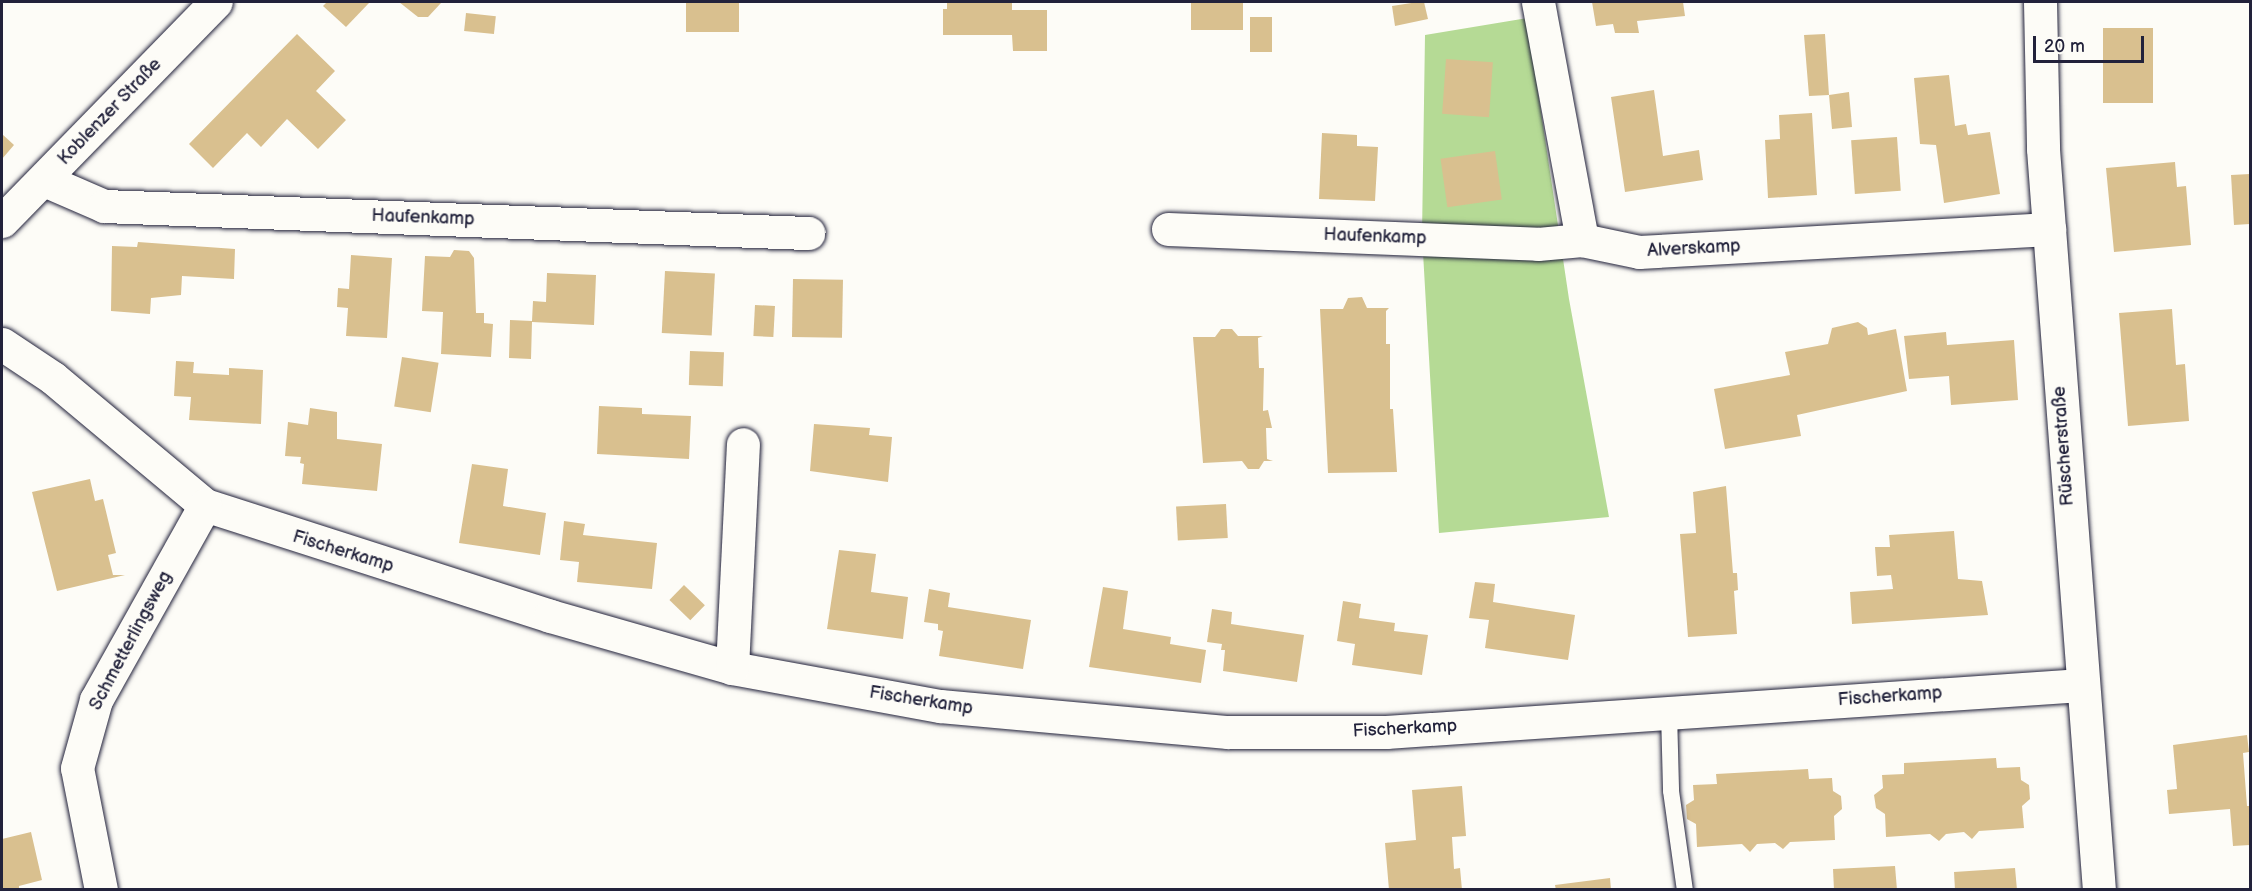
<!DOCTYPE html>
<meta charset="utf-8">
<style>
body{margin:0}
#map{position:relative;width:2252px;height:891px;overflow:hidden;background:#fdfcf7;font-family:"Balsamiq Sans",sans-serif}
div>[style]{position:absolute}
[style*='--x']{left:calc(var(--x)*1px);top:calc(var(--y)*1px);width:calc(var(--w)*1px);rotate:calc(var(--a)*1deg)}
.green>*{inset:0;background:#b5da95}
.building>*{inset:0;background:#d9c08f;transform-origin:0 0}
.roads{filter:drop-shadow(0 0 2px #22223b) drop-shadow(0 0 2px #22223b)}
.service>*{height:16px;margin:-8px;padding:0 8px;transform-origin:8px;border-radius:8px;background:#fdfcf7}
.minor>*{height:33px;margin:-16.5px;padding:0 16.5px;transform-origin:16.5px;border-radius:16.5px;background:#fdfcf7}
.tertiary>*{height:33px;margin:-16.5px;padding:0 16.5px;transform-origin:16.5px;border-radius:16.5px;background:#fdfcf7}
span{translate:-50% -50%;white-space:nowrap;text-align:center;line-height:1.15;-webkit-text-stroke:5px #fdfcf7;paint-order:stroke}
.street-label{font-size:18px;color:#22223b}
.frame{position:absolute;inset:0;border:3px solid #22223b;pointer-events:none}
.scale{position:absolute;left:2033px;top:36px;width:111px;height:27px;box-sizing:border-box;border:3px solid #22223b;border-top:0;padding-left:8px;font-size:18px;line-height:21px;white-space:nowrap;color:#22223b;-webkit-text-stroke:4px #fdfcf7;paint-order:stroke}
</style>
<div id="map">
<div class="green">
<div style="clip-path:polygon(1527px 18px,1569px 299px,1609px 517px,1439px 533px,1422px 235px,1425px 35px)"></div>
</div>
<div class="building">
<div style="clip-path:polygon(327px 2px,368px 2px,369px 3px,346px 27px,323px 6px)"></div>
<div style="clip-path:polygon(399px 2px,439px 2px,441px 3px,428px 17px,418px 17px)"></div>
<div style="left:686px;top:2px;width:53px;height:30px"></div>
<div style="clip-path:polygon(947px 2px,1012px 2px,1012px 10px,1047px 10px,1047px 51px,1013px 51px,1012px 35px,943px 35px,943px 9px,947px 9px)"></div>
<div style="left:1191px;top:2px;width:52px;height:28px"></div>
<div style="clip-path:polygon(1418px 2px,1424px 2px,1428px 19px,1395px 26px,1392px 6px)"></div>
<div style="clip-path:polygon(1592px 2px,1683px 2px,1685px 16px,1637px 21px,1639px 33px,1615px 33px,1613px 24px,1596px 26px)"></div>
<div style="left:466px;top:13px;width:30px;height:18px;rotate:6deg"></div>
<div style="left:1250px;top:17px;width:22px;height:35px"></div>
<div style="left:2103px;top:28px;width:50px;height:75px"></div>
<div style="clip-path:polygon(297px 34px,335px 71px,316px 91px,346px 120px,318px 149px,287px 119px,261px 147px,247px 133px,213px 168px,189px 144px)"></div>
<div style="clip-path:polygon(1825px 34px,1829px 95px,1849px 92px,1852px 127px,1832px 129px,1829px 95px,1809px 96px,1804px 35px)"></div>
<div style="left:1446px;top:59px;width:47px;height:55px;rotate:4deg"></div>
<div style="clip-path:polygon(1949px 75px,1955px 126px,1966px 124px,1968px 135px,1990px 132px,2000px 194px,1944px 203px,1936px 145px,1920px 144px,1914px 78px)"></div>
<div style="clip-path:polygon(1654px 90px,1663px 156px,1699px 150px,1703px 180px,1625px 192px,1611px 97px)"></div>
<div style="clip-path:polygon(1812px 113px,1817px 195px,1768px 198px,1765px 140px,1780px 139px,1779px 115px)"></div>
<div style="clip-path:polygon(1322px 133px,1357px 135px,1357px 146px,1378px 147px,1375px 201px,1319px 199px)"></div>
<div style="clip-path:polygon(2px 134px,14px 145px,2px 159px)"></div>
<div style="left:1897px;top:137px;width:54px;height:46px;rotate:86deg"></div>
<div style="left:1495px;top:151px;width:49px;height:55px;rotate:82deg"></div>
<div style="clip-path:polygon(2175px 162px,2177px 187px,2186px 186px,2191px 245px,2114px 252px,2106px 168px)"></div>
<div style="clip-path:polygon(2250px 174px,2250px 224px,2234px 225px,2231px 175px)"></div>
<div style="clip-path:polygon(138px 242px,235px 249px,234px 279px,182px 276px,181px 295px,151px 298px,150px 314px,111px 311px,112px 246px,137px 247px)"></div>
<div style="clip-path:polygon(454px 250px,469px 251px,474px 258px,476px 313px,484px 313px,484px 323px,493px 324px,491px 357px,441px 354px,443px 312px,422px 311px,425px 256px,450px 257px)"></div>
<div style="clip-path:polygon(351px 255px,392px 258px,387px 338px,346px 336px,348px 308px,337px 307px,338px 288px,349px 289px)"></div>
<div style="left:665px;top:271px;width:50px;height:62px;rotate:3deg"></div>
<div style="clip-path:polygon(547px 273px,596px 275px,594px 325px,532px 322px,531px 359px,509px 358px,510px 320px,532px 321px,533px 301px,546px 302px)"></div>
<div style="left:793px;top:279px;width:50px;height:58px;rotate:1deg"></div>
<div style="clip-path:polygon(1362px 297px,1367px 308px,1389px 308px,1386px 311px,1386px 344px,1390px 344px,1390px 409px,1393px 409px,1397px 472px,1328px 473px,1320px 309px,1343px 309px,1348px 298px)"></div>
<div style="left:755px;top:305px;width:20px;height:31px;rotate:3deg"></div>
<div style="clip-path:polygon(2172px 309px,2176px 365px,2185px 364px,2189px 421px,2128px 426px,2119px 313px)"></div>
<div style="clip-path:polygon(1858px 322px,1867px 328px,1868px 335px,1896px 329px,1907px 391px,1797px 415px,1801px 436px,1725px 449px,1714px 389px,1790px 375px,1785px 352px,1828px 344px,1832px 328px)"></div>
<div style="clip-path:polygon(1221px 329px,1232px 329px,1238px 336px,1263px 336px,1258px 338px,1259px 368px,1264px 368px,1263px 411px,1268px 410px,1272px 428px,1266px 428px,1267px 459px,1273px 461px,1264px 461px,1259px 469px,1248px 469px,1242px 461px,1203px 463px,1193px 337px,1215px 337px)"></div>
<div style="clip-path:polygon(1946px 332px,1947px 345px,2014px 340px,2018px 400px,1951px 405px,1949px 376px,1909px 379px,1904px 336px)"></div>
<div style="left:690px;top:351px;width:34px;height:34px;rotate:2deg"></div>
<div style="left:402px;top:357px;width:37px;height:50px;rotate:9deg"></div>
<div style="clip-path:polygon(176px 361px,194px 362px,193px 373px,229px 375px,229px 368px,263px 370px,261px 424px,189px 420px,191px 397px,174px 396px)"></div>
<div style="clip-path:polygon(599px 406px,642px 408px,642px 414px,691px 416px,689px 459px,597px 454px)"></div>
<div style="clip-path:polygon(310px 408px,337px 412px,337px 439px,382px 444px,377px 491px,302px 484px,304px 464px,300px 463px,301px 457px,285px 456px,288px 422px,308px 425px)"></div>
<div style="clip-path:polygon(814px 424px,870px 428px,869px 435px,892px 437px,888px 482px,810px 471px)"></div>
<div style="clip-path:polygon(472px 464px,508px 469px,503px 506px,546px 513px,540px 555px,459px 543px)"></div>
<div style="clip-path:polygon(90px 479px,95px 501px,103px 499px,116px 553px,108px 555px,113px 575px,125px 575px,57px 591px,32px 492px)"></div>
<div style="clip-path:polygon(1726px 486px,1733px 573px,1737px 573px,1738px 590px,1734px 591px,1737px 634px,1688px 637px,1680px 534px,1696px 533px,1693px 492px)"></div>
<div style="left:1226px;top:504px;width:34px;height:50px;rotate:87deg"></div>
<div style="clip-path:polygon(564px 521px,585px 524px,583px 535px,657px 543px,652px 589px,577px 582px,579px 562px,560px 560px)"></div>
<div style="clip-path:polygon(1954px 531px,1958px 579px,1982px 581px,1988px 615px,1852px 624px,1850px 592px,1893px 589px,1891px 575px,1877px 576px,1875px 547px,1890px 547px,1889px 535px)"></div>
<div style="clip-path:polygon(839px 550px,876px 554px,871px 592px,908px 597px,903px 639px,827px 629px)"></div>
<div style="clip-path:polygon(1475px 582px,1495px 584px,1493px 602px,1575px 615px,1568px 660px,1485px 648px,1489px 620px,1469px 618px)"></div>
<div style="left:684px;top:585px;width:29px;height:21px;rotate:44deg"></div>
<div style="clip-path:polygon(1103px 587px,1128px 591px,1123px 629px,1171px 637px,1170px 644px,1206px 650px,1201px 683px,1089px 667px)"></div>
<div style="clip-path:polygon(929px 589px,950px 593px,948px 607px,1031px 620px,1023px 669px,939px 656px,943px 631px,938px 630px,938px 624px,924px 622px)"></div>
<div style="clip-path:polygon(1343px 601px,1361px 604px,1359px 618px,1395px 623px,1394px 631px,1428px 635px,1422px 675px,1352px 665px,1355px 644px,1337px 641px)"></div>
<div style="clip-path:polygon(1212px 609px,1232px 612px,1231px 624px,1304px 635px,1297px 682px,1223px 671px,1225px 650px,1221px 650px,1222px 644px,1207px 642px)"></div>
<div style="clip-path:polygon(2247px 735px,2249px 752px,2243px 753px,2247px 806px,2250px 806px,2250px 845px,2233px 846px,2230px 809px,2169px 814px,2167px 790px,2177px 789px,2173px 745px)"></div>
<div style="clip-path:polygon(1996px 758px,1997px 768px,2020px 767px,2021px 780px,2029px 785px,2030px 799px,2022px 806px,2024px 828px,1979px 831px,1972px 839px,1964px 832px,1946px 834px,1939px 841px,1930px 834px,1886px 837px,1885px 814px,1876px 808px,1874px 795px,1883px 788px,1882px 775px,1904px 774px,1904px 763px)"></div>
<div style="clip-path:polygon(1808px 769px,1809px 779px,1832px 778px,1833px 791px,1841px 796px,1842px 809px,1834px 816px,1835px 840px,1790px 842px,1783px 849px,1775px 843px,1757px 844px,1750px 852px,1742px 844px,1697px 847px,1696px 824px,1687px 819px,1686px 805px,1694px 800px,1693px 785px,1717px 784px,1716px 774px)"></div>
<div style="clip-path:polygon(1462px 786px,1466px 836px,1452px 837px,1454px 869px,1460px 868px,1462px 890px,1389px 890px,1385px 843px,1416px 840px,1412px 790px)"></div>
<div style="clip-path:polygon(31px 832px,42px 880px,19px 886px,19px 890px,2px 890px,2px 839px)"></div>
<div style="clip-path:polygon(1895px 866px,1897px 890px,1834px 890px,1833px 869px)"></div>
<div style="clip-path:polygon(2015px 868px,2017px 890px,1955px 890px,1954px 872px)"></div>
<div style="clip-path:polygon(1610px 878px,1611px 890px,1556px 890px,1555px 885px)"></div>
</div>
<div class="roads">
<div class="service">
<div style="--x:1669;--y:712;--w:79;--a:88.5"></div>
<div style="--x:1671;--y:791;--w:100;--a:82"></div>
</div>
<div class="minor">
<div style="--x:1538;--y:2;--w:242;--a:79.5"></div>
<div style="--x:1582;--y:240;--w:58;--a:11.9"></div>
<div style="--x:1639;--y:252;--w:411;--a:-3.2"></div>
<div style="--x:2040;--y:2;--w:147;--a:88.8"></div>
<div style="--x:2043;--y:149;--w:743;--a:85.68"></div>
<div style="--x:44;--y:180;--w:65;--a:23.4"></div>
<div style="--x:104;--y:206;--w:705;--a:2.2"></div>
<div style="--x:1168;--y:229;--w:370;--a:2.3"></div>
<div style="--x:1538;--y:244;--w:44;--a:-5.2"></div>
<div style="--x:2;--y:344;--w:61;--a:33.7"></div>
<div style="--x:53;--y:378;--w:198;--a:39.9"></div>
<div style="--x:205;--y:505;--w:362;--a:17.8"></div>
<div style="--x:550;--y:616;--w:189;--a:15.9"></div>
<div style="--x:732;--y:668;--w:211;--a:10.4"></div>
<div style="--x:940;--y:706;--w:289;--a:5.2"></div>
<div style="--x:1228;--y:732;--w:158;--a:0"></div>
<div style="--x:1386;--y:732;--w:697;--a:-3.87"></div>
<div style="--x:732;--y:668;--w:224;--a:-87.2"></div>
<div style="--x:101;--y:890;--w:124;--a:-101.1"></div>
<div style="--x:77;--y:768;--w:71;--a:-74.4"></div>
<div style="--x:96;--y:700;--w:223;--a:-60.8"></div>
</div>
<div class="tertiary">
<div style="--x:2;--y:221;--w:306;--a:-45.7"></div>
</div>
</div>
<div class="street-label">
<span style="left:110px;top:112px;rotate:-46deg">Koblenzer Straße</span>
<span style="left:423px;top:218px;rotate:2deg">Haufenkamp</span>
<span style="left:1375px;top:237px;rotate:2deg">Haufenkamp</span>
<span style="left:1694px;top:249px;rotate:-3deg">Alverskamp</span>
<span style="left:2064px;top:446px;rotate:-94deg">Rüscherstraße</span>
<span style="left:343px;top:552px;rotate:17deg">Fischerkamp</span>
<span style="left:131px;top:641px;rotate:-62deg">Schmetterlingsweg</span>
<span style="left:1890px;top:697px;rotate:-4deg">Fischerkamp</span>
<span style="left:921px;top:701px;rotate:9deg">Fischerkamp</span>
<span style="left:1405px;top:729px;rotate:-3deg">Fischerkamp</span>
</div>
<div class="frame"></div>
<div class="scale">20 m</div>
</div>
